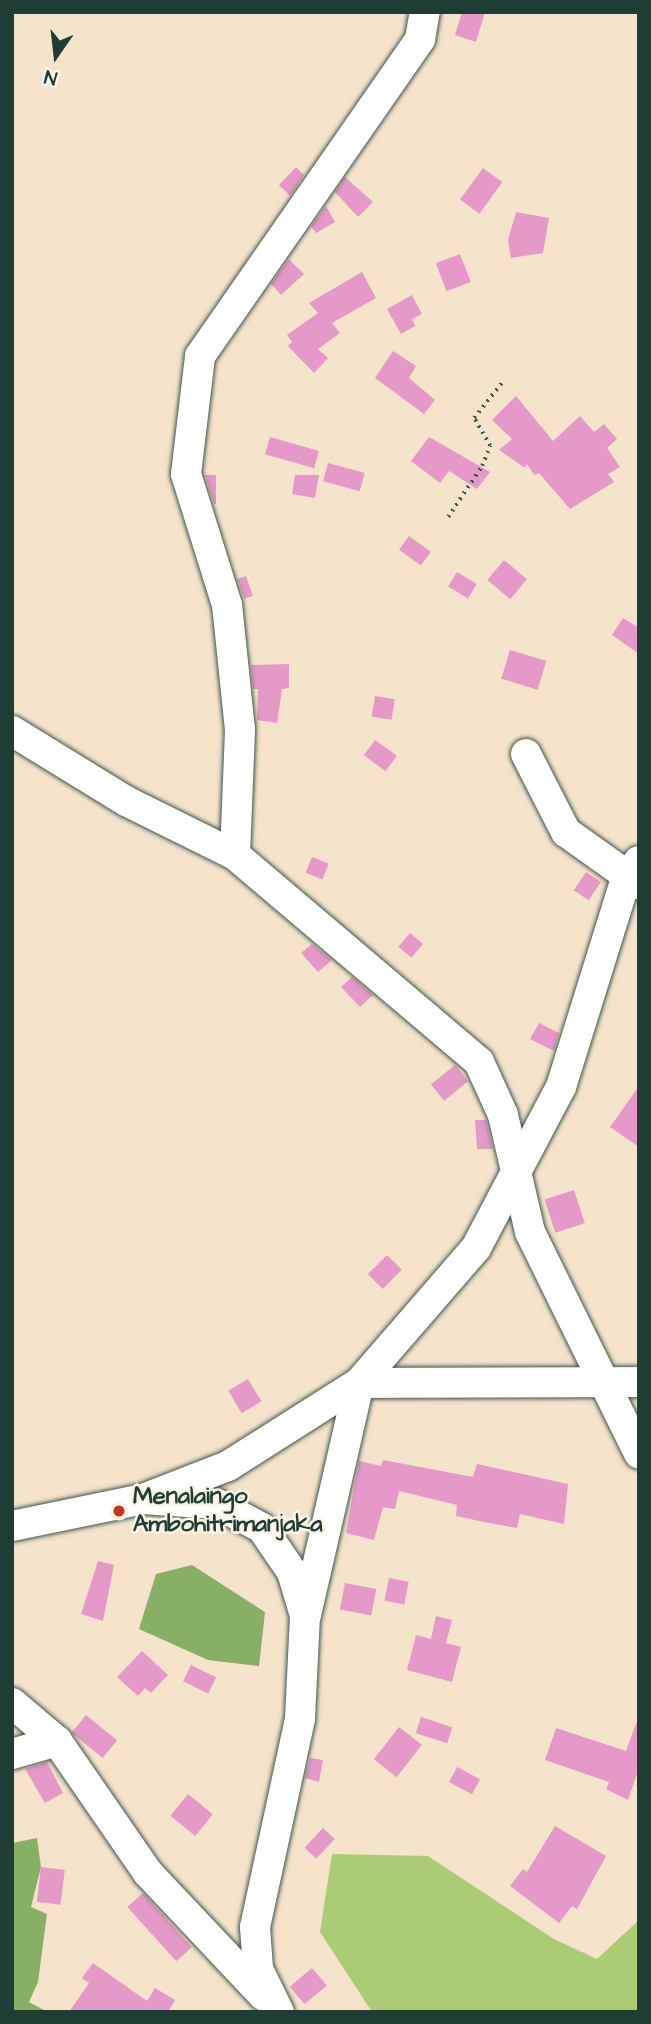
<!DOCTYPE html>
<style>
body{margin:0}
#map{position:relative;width:651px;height:2024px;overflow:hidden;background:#f5e4cb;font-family:"Architects Daughter",sans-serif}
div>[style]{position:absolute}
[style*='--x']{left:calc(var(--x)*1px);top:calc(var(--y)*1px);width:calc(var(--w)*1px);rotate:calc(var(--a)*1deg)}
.green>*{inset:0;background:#abcb74}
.forest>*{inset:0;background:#88af66}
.building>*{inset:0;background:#e499c8;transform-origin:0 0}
.path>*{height:3.5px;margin-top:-1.75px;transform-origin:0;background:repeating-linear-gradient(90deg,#3f564b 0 2px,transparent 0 7px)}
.roads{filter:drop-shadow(0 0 2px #3f564b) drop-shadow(0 0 2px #3f564b)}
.minor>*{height:30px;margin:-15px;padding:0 15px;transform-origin:15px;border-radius:15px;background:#fff}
.dots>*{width:19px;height:19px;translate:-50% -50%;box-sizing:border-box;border:4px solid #fcf5e5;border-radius:50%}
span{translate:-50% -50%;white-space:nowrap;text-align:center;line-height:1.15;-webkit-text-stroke:5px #fcf5e5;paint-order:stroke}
.poi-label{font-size:24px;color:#1f3d34;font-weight:700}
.left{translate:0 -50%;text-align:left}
.frame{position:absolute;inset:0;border:14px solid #1f3d34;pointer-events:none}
.north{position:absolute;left:21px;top:21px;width:70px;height:70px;-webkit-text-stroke:5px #fcf5e5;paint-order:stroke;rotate:194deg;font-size:19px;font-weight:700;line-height:28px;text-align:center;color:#1f3d34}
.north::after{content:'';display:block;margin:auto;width:24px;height:32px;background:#1f3d34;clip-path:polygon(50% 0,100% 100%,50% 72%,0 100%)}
</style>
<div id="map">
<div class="green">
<div style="clip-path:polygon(332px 1854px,428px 1856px,554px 1939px,597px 1959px,639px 1920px,639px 2012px,372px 2012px,320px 1932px)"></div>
</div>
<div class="forest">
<div style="clip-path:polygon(192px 1565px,265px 1612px,259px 1666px,208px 1660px,139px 1629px,156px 1574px)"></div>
<div style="clip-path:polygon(37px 1838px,41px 1867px,31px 1907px,47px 1914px,38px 1982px,29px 2002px,44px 2010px,12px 2012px,12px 1843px)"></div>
</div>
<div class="building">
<div style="clip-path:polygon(462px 12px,485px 12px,476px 42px,455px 35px)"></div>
<div style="clip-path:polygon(296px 167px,304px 175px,290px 196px,279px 185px)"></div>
<div style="left:483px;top:168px;width:24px;height:39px;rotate:36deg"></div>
<div style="clip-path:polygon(345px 177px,373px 202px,358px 217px,335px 192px)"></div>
<div style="clip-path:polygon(326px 206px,335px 222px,316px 233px,311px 226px)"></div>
<div style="clip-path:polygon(516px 212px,549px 218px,543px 253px,511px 258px,508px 240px)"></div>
<div style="left:460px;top:254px;width:30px;height:26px;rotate:69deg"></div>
<div style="clip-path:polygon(289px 259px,304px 274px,281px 295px,271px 284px)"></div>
<div style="clip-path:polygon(362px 272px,376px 298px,332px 323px,340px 333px,318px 349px,328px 358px,314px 373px,288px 346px,292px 342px,287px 335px,318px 313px,309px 303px)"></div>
<div style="clip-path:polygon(412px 295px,422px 314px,412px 319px,415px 326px,401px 334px,387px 309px)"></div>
<div style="clip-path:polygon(393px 351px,416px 366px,409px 378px,435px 400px,424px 414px,375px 378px)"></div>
<div style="clip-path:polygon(516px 396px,553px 441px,580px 416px,594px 432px,604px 424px,617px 439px,607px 448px,620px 467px,608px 474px,614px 482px,570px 509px,539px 473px,534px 475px,527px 464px,525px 468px,499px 450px,512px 439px,492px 420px)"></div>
<div style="left:270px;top:437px;width:51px;height:18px;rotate:16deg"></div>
<div style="clip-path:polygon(429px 437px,490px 472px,477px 489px,449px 471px,440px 483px,411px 461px)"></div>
<div style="left:328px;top:463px;width:38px;height:19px;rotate:15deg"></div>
<div style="clip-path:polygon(205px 475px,216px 475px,216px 504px,214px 504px)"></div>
<div style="clip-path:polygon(295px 475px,319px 475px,315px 498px,292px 494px)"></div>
<div style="left:409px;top:536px;width:27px;height:17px;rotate:36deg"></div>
<div style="left:504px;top:560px;width:30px;height:26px;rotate:40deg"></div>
<div style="left:457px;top:572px;width:23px;height:17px;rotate:31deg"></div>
<div style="left:246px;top:576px;width:21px;height:9px;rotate:71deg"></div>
<div style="clip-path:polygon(623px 618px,639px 628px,639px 654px,612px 635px)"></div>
<div style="left:510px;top:650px;width:38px;height:30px;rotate:17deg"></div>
<div style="clip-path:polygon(289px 664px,289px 688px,282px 689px,277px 723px,257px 720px,258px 689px,253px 689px,251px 665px)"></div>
<div style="left:375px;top:696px;width:20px;height:21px;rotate:9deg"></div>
<div style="left:375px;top:740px;width:27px;height:19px;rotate:36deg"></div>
<div style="left:312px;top:857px;width:18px;height:17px;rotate:22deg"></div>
<div style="left:586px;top:872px;width:18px;height:22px;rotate:34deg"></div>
<div style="left:410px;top:933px;width:17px;height:18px;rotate:40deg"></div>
<div style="clip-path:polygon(312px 944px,332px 960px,318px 972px,301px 953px)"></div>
<div style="clip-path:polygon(352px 977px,373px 995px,360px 1007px,341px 987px)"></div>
<div style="clip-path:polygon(539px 1023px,559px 1033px,554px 1051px,530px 1039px)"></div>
<div style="left:455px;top:1065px;width:21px;height:31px;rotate:51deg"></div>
<div style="clip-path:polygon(639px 1086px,639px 1147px,610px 1127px)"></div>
<div style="clip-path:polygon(475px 1120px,486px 1120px,493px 1149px,477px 1149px)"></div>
<div style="left:574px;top:1190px;width:35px;height:31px;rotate:72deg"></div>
<div style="left:387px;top:1255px;width:21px;height:27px;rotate:45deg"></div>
<div style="left:248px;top:1379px;width:26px;height:23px;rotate:59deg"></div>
<div style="clip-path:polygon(383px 1460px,473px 1477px,477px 1464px,568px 1484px,564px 1524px,520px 1514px,517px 1528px,489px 1523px,456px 1516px,457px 1505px,399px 1491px,395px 1509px,383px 1507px,374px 1540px,346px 1533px,359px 1461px,381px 1466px)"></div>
<div style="clip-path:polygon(98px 1561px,114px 1565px,103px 1621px,81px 1614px)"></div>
<div style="left:389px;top:1578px;width:20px;height:23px;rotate:11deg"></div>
<div style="left:345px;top:1583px;width:32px;height:27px;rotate:11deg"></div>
<div style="clip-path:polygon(436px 1616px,452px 1620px,446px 1643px,461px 1647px,452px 1682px,407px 1670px,416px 1635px,431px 1639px)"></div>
<div style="clip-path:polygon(142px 1651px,168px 1675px,151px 1693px,145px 1688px,138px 1696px,117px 1677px)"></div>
<div style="left:191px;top:1665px;width:28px;height:18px;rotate:26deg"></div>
<div style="left:86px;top:1715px;width:40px;height:23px;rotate:39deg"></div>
<div style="left:421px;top:1717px;width:33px;height:17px;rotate:18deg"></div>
<div style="clip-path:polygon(637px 1721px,639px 1768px,628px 1800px,606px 1789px,609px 1782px,545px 1760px,556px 1728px,626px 1751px)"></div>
<div style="left:399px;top:1727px;width:29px;height:41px;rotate:38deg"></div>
<div style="clip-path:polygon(310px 1758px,323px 1760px,319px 1782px,305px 1778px)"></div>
<div style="clip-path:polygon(47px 1762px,63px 1793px,45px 1803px,25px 1769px)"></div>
<div style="left:457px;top:1767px;width:26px;height:17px;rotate:28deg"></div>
<div style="left:188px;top:1794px;width:32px;height:28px;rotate:39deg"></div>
<div style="clip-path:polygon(555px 1826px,606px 1856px,577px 1909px,572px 1906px,559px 1923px,510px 1886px,523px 1869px,527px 1872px)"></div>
<div style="left:323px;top:1828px;width:16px;height:27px;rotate:43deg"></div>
<div style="left:41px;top:1867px;width:24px;height:35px;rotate:7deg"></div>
<div style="left:143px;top:1893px;width:73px;height:21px;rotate:48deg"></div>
<div style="clip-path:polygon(93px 1963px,147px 2001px,155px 1988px,175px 2000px,168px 2012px,69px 2012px,89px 1983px,82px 1978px)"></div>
<div style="left:312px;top:1968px;width:23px;height:29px;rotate:50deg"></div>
</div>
<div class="path">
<div style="--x:448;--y:517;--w:61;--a:-56.3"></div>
<div style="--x:482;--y:466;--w:22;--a:-68"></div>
<div style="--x:490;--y:446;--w:32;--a:-120"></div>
<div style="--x:474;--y:418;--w:48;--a:-51.7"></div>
</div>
<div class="roads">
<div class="minor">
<div style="--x:12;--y:731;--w:134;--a:31.6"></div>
<div style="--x:126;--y:801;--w:122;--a:26.4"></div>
<div style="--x:235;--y:855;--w:320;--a:40.3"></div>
<div style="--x:479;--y:1062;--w:58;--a:65.6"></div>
<div style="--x:503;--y:1115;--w:120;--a:77"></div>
<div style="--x:530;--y:1232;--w:247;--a:63.8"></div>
<div style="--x:526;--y:754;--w:88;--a:62.9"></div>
<div style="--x:566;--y:832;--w:90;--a:35.5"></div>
<div style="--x:235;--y:855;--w:125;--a:-87.7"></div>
<div style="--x:240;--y:730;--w:126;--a:-95.9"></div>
<div style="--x:227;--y:605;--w:137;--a:-107.4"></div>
<div style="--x:186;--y:474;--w:119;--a:-83.2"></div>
<div style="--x:200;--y:356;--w:386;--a:-55.2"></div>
<div style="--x:420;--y:39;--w:27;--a:-80"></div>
<div style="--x:143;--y:1499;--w:91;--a:-21.2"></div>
<div style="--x:228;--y:1466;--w:155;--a:-32.4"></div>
<div style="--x:359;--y:1383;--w:179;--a:-49.1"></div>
<div style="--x:476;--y:1248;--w:182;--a:-62.2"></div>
<div style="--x:561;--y:1087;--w:219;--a:-72.7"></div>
<div style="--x:626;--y:878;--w:21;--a:-53"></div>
<div style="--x:12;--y:1526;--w:134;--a:-11.6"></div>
<div style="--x:143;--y:1499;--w:74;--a:3.9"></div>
<div style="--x:217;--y:1504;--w:51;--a:28.1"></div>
<div style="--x:262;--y:1528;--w:53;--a:55.7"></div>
<div style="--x:292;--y:1572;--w:46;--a:73.5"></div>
<div style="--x:305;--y:1616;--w:103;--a:92.8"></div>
<div style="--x:300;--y:1719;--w:213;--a:102.2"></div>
<div style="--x:255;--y:1927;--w:42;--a:85.9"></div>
<div style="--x:258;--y:1969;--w:48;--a:64"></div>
<div style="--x:306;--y:1615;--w:238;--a:-77.1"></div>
<div style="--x:359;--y:1383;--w:280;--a:-0.2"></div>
<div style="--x:12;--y:1703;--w:59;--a:40.2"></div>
<div style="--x:57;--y:1741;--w:160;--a:55.4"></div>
<div style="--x:148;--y:1873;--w:169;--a:46.7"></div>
<div style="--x:12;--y:1754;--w:47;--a:-16.1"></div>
</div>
</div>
<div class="dots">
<div style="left:119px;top:1511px;background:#c8321e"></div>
</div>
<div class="poi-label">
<span class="left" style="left:133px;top:1511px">Menalaingo<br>Ambohitrimanjaka</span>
</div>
<div class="frame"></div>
<div class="north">N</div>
</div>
